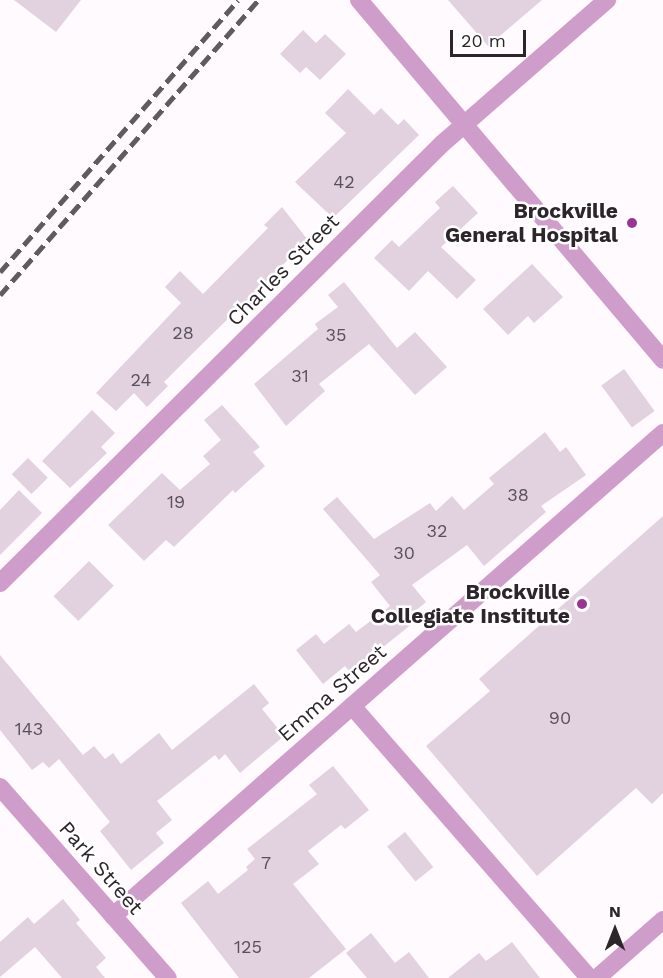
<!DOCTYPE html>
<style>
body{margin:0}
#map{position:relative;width:663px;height:978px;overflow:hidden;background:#fefafd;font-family:"Work Sans",sans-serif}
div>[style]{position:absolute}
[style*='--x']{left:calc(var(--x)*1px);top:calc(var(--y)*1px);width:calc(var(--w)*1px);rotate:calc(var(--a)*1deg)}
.building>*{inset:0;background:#e2d2e0;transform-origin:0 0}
.minor>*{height:18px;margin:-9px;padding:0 9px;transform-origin:9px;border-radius:9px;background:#cf9dca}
.rail>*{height:4.5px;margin-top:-2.25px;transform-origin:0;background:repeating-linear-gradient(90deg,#615b60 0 12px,transparent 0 18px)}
.dots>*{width:16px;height:16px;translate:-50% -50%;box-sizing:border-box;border:3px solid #fff;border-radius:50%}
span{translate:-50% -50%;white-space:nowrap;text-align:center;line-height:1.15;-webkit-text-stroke:5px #fff;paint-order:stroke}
.number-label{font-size:18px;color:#5a5158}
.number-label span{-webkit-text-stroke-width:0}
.poi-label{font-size:21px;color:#2c262b;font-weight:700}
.right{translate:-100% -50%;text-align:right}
.street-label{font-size:21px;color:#2c262b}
.north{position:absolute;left:585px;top:900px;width:60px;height:60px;-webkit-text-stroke:4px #fff;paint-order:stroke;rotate:0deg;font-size:16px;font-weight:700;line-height:24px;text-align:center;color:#2c262b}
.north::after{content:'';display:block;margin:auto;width:21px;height:27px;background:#2c262b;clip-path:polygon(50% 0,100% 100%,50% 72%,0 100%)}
.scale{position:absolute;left:450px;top:30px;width:76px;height:27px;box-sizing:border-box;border:3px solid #2c262b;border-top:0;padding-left:8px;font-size:18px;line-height:21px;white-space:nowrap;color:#2c262b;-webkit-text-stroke:4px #fff;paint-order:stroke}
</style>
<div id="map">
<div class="building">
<div style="clip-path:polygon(14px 0,81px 0,56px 32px)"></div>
<div style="clip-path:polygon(448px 0,542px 0,488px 46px)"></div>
<div style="clip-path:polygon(303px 30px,316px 43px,325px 34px,346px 54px,320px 80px,306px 67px,300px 73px,280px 54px)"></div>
<div style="clip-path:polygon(348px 89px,374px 115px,381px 108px,398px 125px,404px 119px,419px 135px,333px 218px,295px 182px,346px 133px,325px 113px)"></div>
<div style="clip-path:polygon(453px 186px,478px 213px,441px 247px,476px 280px,457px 299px,428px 271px,409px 291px,374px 258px,392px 240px,399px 247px,440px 208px,435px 202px)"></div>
<div style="clip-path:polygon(282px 207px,311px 244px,297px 257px,294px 254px,191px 355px,164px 382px,168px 386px,147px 407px,134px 393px,116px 411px,96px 393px,181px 303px,165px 287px,180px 271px,203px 294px,268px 228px,264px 225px)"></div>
<div style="clip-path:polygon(532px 264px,563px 297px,534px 323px,528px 316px,508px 335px,483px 309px)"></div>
<div style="clip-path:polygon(344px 282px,397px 348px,415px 332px,447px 367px,415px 395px,369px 344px,319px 384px,325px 391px,286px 426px,254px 384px,318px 329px,315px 324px,338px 307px,328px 295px)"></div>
<div style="left:624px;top:369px;width:52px;height:28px;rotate:54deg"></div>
<div style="clip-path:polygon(222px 405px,260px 447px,253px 452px,265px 466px,235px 493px,233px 490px,174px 547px,166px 540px,144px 561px,108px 525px,162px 473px,180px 490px,210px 464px,203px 456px,221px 440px,204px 420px)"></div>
<div style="clip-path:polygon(92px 410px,115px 433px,101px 447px,107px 453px,70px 488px,42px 461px)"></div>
<div style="clip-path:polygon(545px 432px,560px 452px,566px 447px,586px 475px,541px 506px,546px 512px,484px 566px,467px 545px,412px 585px,426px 602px,408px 617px,413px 623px,351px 673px,345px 666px,323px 684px,296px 650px,316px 634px,324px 644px,349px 624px,356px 632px,390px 606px,371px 582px,380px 575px,323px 509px,337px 497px,374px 539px,430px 503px,436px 511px,452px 496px,464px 510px,494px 484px,489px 478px)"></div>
<div style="left:28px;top:458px;width:28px;height:23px;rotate:45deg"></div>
<div style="clip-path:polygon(19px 490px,42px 513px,0 555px,0 510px)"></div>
<div style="clip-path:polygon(663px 516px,663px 793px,652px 804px,636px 788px,537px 876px,426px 746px,490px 691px,479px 679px)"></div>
<div style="left:89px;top:561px;width:35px;height:50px;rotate:45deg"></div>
<div style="clip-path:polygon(0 655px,83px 755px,94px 746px,105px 759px,113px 753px,121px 764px,159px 733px,172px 750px,254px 684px,269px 703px,262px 709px,284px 736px,240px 773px,225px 754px,219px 760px,215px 755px,157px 801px,172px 820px,156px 833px,164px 843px,131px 870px,100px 831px,110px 822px,59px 759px,49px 768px,43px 762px,32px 770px,0 730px)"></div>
<div style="clip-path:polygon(333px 766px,369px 810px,345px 829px,341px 825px,308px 851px,319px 864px,293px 884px,346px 949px,309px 978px,239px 978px,181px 903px,208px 881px,218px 894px,248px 870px,246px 867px,255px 859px,247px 849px,317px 794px,309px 785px)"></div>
<div style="left:405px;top:832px;width:45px;height:23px;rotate:51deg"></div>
<div style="clip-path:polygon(63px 899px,80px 920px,76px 923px,106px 958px,96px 967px,105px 978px,62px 978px,35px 947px,0 977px,0 942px,28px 917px,34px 924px)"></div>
<div style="clip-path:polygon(371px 933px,395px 963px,409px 952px,429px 978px,367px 978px,346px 953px)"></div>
<div style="clip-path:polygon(512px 942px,540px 978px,448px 978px,479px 953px,486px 961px)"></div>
</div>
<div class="minor">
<div style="--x:359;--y:0;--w:471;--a:49.8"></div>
<div style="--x:0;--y:583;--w:624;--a:-44.81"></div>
<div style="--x:443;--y:143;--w:218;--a:-41.1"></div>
<div style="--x:352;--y:706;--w:361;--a:48.9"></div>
<div style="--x:0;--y:787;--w:254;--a:48.7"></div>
<div style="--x:113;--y:916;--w:732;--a:-41.29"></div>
<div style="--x:597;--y:978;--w:88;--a:-41.3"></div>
</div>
<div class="rail">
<div style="--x:0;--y:272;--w:361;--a:-48.8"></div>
<div style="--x:0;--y:295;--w:392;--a:-48.8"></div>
</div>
<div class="dots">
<div style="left:632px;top:223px;background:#9c3497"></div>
<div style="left:582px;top:604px;background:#9c3497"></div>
</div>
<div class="number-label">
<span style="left:344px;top:182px">42</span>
<span style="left:183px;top:333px">28</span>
<span style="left:336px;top:335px">35</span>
<span style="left:300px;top:376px">31</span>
<span style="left:141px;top:380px">24</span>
<span style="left:518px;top:495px">38</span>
<span style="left:176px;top:502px">19</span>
<span style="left:437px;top:531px">32</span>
<span style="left:404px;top:553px">30</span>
<span style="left:560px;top:718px">90</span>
<span style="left:29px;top:729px">143</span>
<span style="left:266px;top:863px">7</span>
<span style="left:248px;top:947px">125</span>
</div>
<div class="poi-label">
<span class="right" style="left:618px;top:223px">Brockville<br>General Hospital</span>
<span class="right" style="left:570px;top:604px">Brockville<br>Collegiate Institute</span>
</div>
<div class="street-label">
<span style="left:283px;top:270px;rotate:-45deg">Charles Street</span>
<span style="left:332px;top:693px;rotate:-41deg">Emma Street</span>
<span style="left:101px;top:868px;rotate:49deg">Park Street</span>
</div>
<div class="north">N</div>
<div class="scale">20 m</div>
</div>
